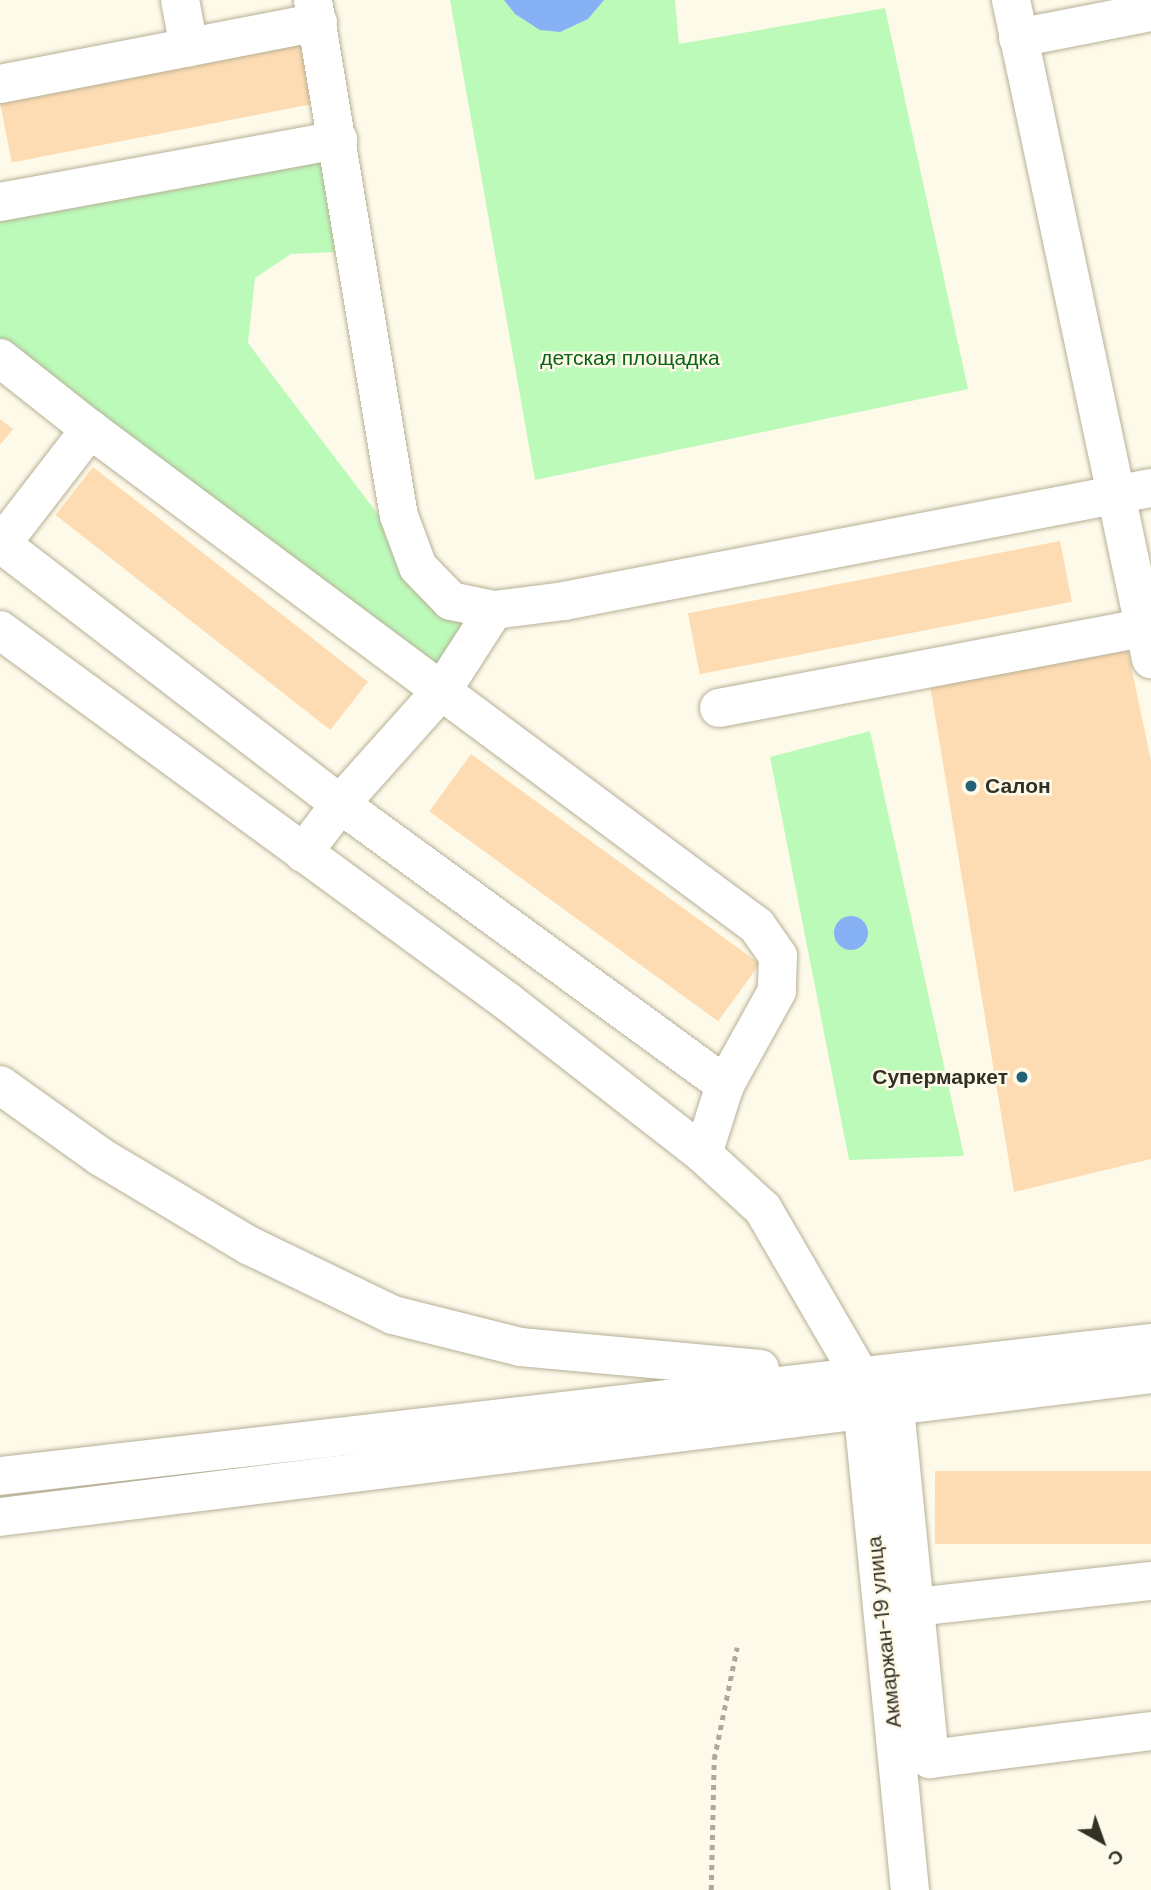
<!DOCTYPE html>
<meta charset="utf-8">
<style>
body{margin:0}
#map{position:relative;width:1151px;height:1890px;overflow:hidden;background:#fefaea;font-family:"DM Sans",sans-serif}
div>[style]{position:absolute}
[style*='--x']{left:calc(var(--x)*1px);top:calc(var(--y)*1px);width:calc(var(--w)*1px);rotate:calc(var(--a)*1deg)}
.green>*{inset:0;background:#bcfaba}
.water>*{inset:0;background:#87b1f5}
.round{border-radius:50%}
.building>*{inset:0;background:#fedcb3;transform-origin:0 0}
.path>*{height:4.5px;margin-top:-2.25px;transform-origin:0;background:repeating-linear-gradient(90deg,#ada99c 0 5px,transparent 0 10px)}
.roads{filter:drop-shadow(0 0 2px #b6b096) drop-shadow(0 0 2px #b6b096)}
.minor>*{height:38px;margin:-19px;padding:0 19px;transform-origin:19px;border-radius:19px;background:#fff}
.major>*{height:38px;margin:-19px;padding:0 19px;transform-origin:19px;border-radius:19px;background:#fff}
.dots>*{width:19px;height:19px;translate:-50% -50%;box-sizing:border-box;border:4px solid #fefaea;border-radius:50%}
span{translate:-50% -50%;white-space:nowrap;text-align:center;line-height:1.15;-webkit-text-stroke:5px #fefaea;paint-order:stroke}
.park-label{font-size:21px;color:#096515}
.poi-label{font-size:21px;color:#333026;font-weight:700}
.left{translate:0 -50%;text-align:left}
.right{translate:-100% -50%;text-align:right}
.street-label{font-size:21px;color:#333026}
.north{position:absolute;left:1067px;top:1806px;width:70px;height:70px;-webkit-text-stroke:5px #fefaea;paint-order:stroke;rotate:140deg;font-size:19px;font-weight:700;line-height:28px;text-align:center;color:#333026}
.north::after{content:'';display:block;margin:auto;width:24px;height:32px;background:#333026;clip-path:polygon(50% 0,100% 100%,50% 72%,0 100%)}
</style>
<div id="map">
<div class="green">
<div style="clip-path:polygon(450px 0,675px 0,679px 44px,885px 8px,968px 389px,535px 480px)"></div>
<div style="clip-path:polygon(338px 140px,357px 251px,291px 254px,255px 278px,248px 343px,418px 567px,494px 610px,443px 689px,0 356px,0 202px)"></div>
<div style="clip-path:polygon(870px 731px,964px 1156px,849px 1160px,770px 757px)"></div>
</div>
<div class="water">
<div style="clip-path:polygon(504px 0,604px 0,588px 19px,560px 32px,540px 30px,515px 14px)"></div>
<div class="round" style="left:834px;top:916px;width:34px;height:34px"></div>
</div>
<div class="building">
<div style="left:312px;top:41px;width:62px;height:318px;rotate:79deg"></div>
<div style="clip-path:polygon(0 419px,13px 429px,0 445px)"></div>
<div style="left:93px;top:467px;width:349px;height:61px;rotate:38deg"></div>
<div style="left:1060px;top:541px;width:62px;height:379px;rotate:79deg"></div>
<div style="clip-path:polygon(1126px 642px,1151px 761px,1151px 1159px,1014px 1192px,929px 679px)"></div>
<div style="left:471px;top:754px;width:357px;height:71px;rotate:36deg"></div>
<div style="left:1151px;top:1471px;width:73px;height:216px;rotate:90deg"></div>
</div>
<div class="path">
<div style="--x:711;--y:1890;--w:131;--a:-88.7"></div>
<div style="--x:714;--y:1759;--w:114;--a:-78.4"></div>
</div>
<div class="roads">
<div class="minor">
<div style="--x:180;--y:0;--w:48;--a:79.2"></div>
<div style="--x:313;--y:0;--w:523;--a:80.54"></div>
<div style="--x:399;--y:516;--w:54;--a:69.6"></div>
<div style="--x:418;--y:567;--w:47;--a:45.9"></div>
<div style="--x:451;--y:601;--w:44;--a:11.8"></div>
<div style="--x:494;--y:610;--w:71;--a:-7.3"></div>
<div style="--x:564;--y:601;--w:598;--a:-10.9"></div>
<div style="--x:1011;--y:0;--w:674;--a:78.01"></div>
<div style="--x:1018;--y:38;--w:136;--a:-11.1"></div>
<div style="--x:0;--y:84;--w:324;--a:-11"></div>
<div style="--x:0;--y:202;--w:344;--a:-10.4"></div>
<div style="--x:0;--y:358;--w:115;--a:38.3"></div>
<div style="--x:90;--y:429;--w:832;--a:36.69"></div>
<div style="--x:757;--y:926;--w:37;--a:55"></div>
<div style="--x:778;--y:956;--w:35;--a:92"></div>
<div style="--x:777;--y:991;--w:107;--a:119"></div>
<div style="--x:725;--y:1085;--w:72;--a:107.7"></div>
<div style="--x:0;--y:543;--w:429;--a:37.5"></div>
<div style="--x:340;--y:804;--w:477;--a:36.1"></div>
<div style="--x:0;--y:546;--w:148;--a:-52.4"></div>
<div style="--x:0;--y:630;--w:630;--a:36.21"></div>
<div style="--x:508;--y:1002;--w:247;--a:37.9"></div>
<div style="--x:703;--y:1154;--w:81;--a:42.5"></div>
<div style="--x:763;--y:1209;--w:191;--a:59.8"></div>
<div style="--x:859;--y:1374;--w:519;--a:84.36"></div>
<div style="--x:719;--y:708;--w:440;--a:-10.7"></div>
<div style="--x:303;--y:853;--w:61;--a:-52.9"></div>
<div style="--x:340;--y:804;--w:154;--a:-48.2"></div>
<div style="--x:443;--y:689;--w:94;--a:-57.2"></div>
<div style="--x:895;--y:1408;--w:353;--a:84.3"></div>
<div style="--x:930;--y:1759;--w:223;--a:-7.2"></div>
<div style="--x:915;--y:1607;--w:237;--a:-6.3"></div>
</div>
<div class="major">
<div style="--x:0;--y:1085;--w:124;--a:35.5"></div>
<div style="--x:101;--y:1157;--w:174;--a:30.9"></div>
<div style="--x:250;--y:1246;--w:159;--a:25.8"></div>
<div style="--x:393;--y:1315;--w:131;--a:14.1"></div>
<div style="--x:520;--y:1347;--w:241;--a:5.2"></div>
<div style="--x:0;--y:1476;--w:1159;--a:-6.59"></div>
<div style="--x:0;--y:1517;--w:1160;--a:-7.08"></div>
</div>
</div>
<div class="dots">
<div style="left:971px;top:786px;background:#236177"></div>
<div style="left:1022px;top:1077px;background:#236177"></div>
</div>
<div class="park-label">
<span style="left:630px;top:358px">детская площадка</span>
</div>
<div class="poi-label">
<span class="left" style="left:985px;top:786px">Салон</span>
<span class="right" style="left:1008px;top:1077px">Супермаркет</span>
</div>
<div class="street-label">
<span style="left:884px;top:1632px;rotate:-96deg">Акмаржан-19 улица</span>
</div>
<div class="north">С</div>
</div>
